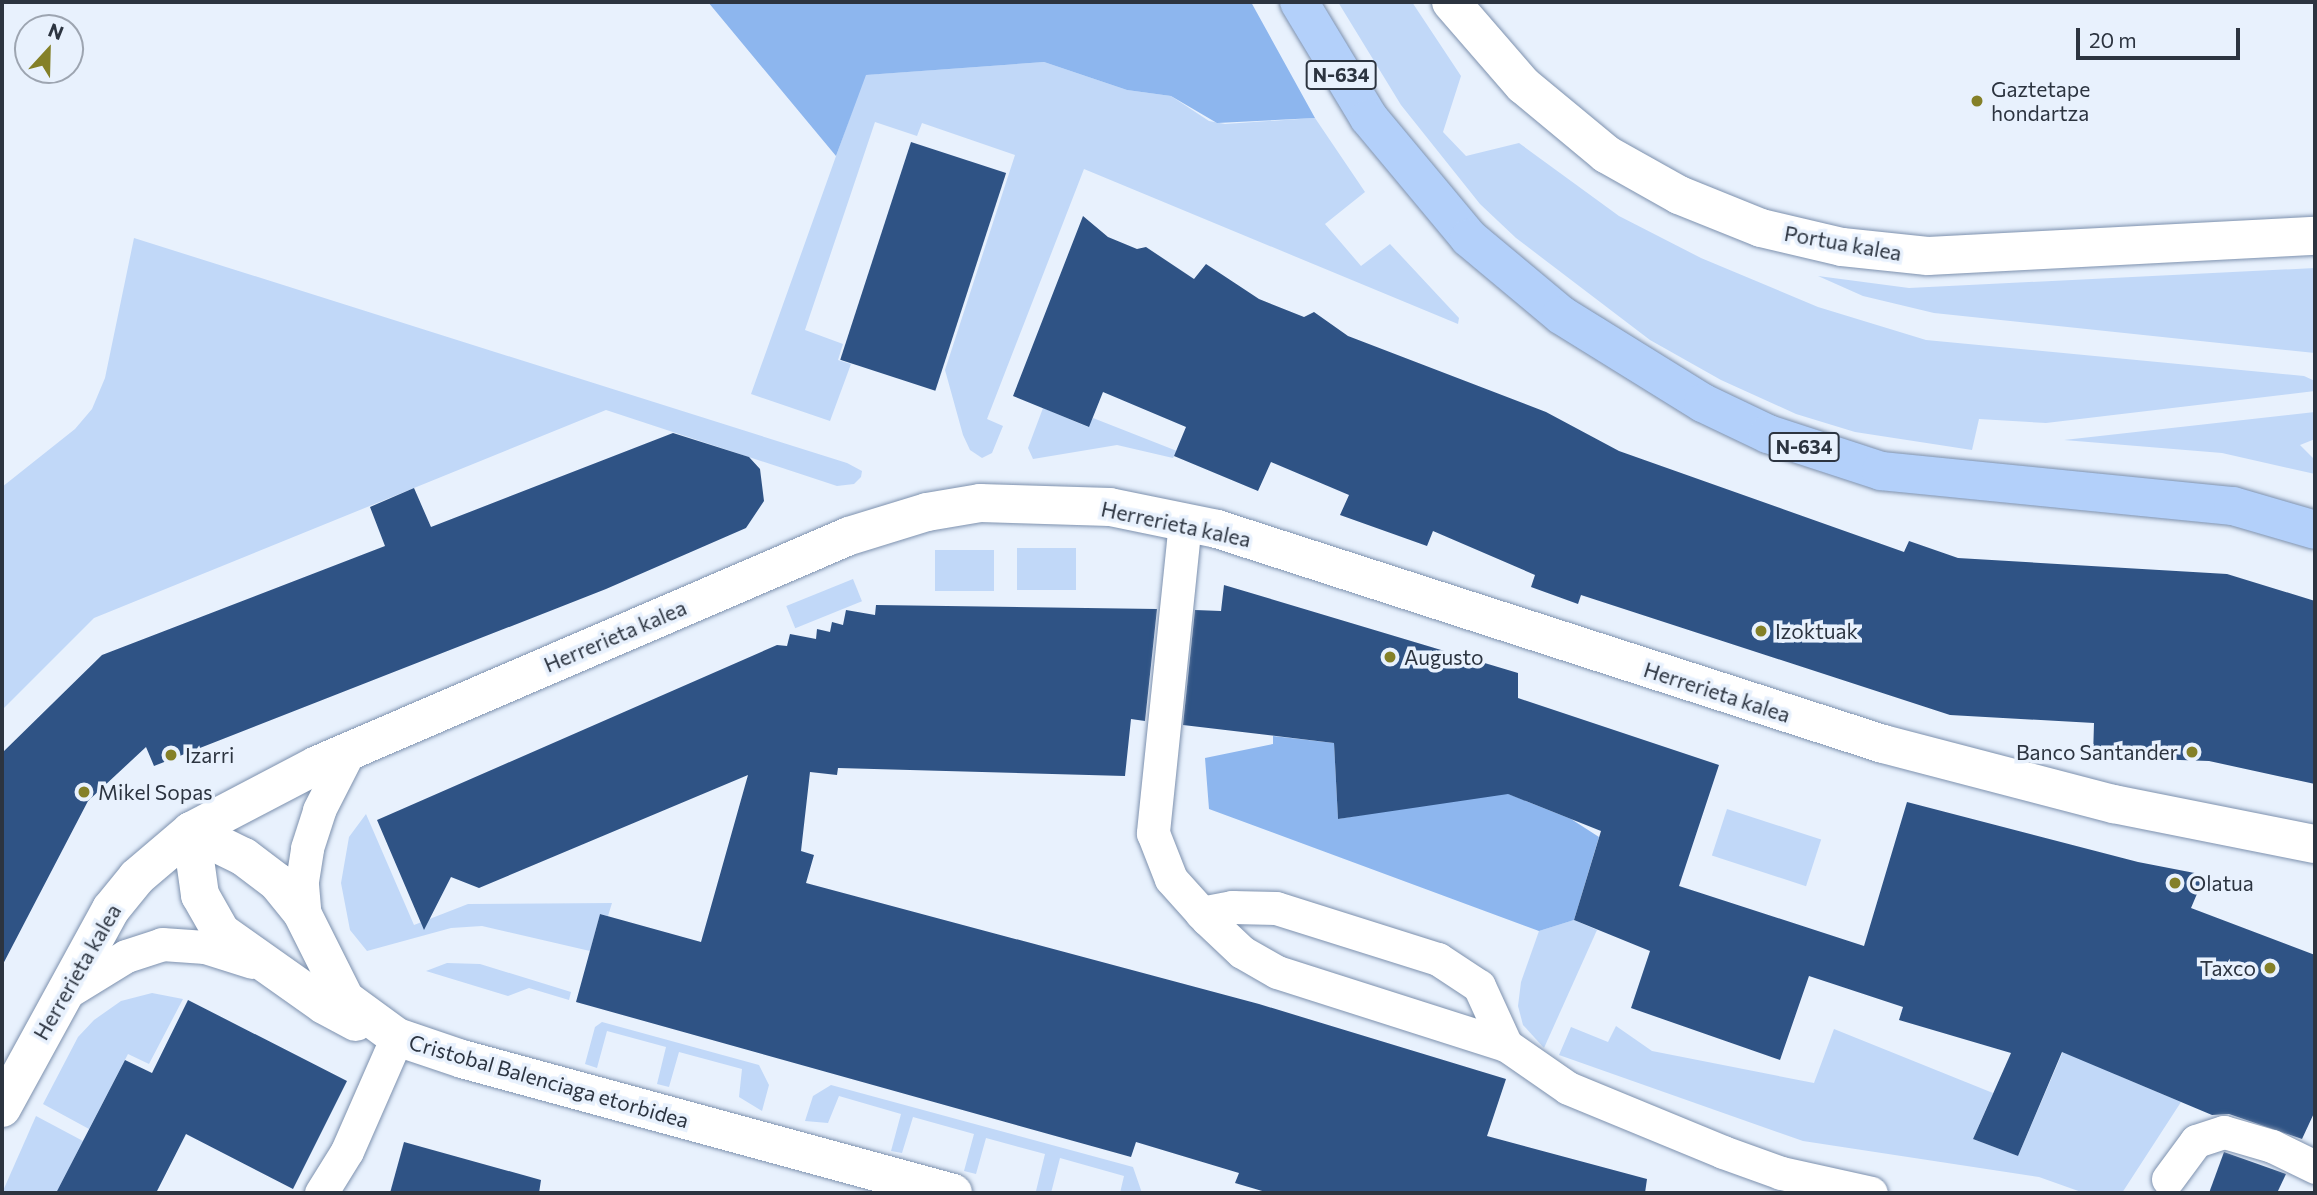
<!DOCTYPE html>
<style>
body{margin:0}
#map{position:relative;width:2317px;height:1195px;overflow:hidden;background:#e8f1fd;font-family:Commissioner,sans-serif}
div>[style]{position:absolute}
[style*='--x']{left:calc(var(--x)*1px);top:calc(var(--y)*1px);width:calc(var(--w)*1px);rotate:calc(var(--a)*1deg)}
.green>*{inset:0;background:#c1d8f8;transform-origin:0 0}
.forest>*{inset:0;background:#8db6ee}
.building>*{inset:0;background:#2f5385;transform-origin:0 0}
.roads{filter:drop-shadow(0 0 2px #7d91ae) drop-shadow(0 0 2px #7d91ae)}
.service>*{height:33px;margin:-16.5px;padding:0 16.5px;transform-origin:16.5px;border-radius:16.5px;background:#fff}
.minor>*{height:38px;margin:-19px;padding:0 19px;transform-origin:19px;border-radius:19px;background:#fff}
.tertiary>*{height:38px;margin:-19px;padding:0 19px;transform-origin:19px;border-radius:19px;background:#fff}
.trunk>*{height:38px;margin:-19px;padding:0 19px;transform-origin:19px;border-radius:19px;background:#b3d0fa}
.dots>*{width:19px;height:19px;translate:-50% -50%;box-sizing:border-box;border:4px solid #e8f1fd;border-radius:50%}
span{translate:-50% -50%;white-space:nowrap;text-align:center;line-height:1.15;-webkit-text-stroke:7px #e8f1fd;paint-order:stroke}
.shield-label span{padding:2px 5px;background:#e8f1fd;border:2px solid;border-radius:5px;-webkit-text-stroke-width:0}
.shield-label{font-size:19px;color:#2c3440;font-weight:700}
.poi-label{font-size:21px;color:#2c3440}
.left{translate:0 -50%;text-align:left}
.right{translate:-100% -50%;text-align:right}
.street-label{font-size:21px;color:#2c3440}
.frame{position:absolute;inset:0;border:4px solid #2c3440;pointer-events:none}
.north{position:absolute;left:14px;top:14px;width:70px;height:70px;box-sizing:border-box;background:#e8f1fd;border:2px solid #9da5b1;border-radius:50%;rotate:22deg;font-size:19px;font-weight:700;line-height:28px;text-align:center;color:#2c3440}
.north::after{content:'';display:block;margin:auto;width:24px;height:32px;background:#848028;clip-path:polygon(50% 0,100% 100%,50% 72%,0 100%)}
.scale{position:absolute;left:2076px;top:28px;width:164px;height:32px;box-sizing:border-box;border:4px solid #2c3440;border-top:0;padding-left:9px;font-size:21px;line-height:24px;white-space:nowrap;color:#2c3440;-webkit-text-stroke:5px #e8f1fd;paint-order:stroke}
</style>
<div id="map">
<div class="green">
<div style="clip-path:polygon(1338px 2px,1412px 2px,1461px 76px,1443px 132px,1466px 156px,1519px 143px,1619px 216px,1701px 258px,1818px 307px,1926px 340px,2304px 376px,2315px 381px,2315px 391px,2046px 423px,1979px 419px,1972px 450px,1855px 432px,1796px 414px,1721px 380px,1650px 340px,1516px 238px,1480px 204px,1401px 105px)"></div>
<div style="clip-path:polygon(1044px 62px,1127px 90px,1171px 96px,1209px 121px,1225px 124px,1315px 118px,1365px 192px,1325px 224px,1361px 266px,1390px 244px,1459px 318px,1458px 324px,1084px 169px,987px 419px,1003px 426px,992px 453px,982px 458px,970px 450px,963px 435px,945px 370px,1015px 155px,922px 123px,917px 136px,875px 122px,805px 330px,843px 344px,838px 360px,851px 364px,830px 421px,751px 394px,865px 75px)"></div>
<div style="clip-path:polygon(134px 238px,847px 463px,862px 471px,861px 477px,854px 484px,837px 486px,606px 410px,94px 618px,2px 710px,2px 487px,75px 429px,92px 409px,105px 378px)"></div>
<div style="clip-path:polygon(2315px 268px,2315px 353px,1934px 313px,1863px 296px,1818px 276px,1909px 288px)"></div>
<div style="clip-path:polygon(1043px 408px,1088px 427px,1093px 418px,1177px 451px,1173px 458px,1117px 445px,1033px 459px,1028px 448px)"></div>
<div style="clip-path:polygon(2315px 412px,2315px 439px,2300px 445px,2315px 460px,2315px 474px,2222px 453px,2064px 440px)"></div>
<div style="left:1017px;top:548px;width:59px;height:42px"></div>
<div style="left:994px;top:550px;width:41px;height:59px;rotate:90deg"></div>
<div style="left:853px;top:579px;width:24px;height:72px;rotate:68deg"></div>
<div style="left:1727px;top:809px;width:99px;height:49px;rotate:18deg"></div>
<div style="clip-path:polygon(366px 814px,414px 925px,468px 904px,612px 903px,608px 916px,600px 914px,590px 951px,482px 926px,451px 928px,367px 951px,350px 930px,341px 883px,349px 837px)"></div>
<div style="clip-path:polygon(1574px 920px,1597px 930px,1544px 1048px,1523px 1025px,1518px 1006px,1521px 982px,1539px 931px)"></div>
<div style="clip-path:polygon(447px 963px,480px 964px,571px 992px,569px 1000px,529px 988px,508px 996px,426px 971px)"></div>
<div style="clip-path:polygon(2158px 984px,2117px 1075px,2181px 1102px,2122px 1193px,2084px 1193px,2039px 1177px,1803px 1141px,1559px 1055px,1571px 1027px,1608px 1042px,1616px 1026px,1652px 1051px,1814px 1083px,1834px 1029px,1993px 1093px,1973px 1139px,2018px 1156px,2076px 1021px)"></div>
<div style="clip-path:polygon(152px 993px,183px 999px,149px 1064px,128px 1054px,89px 1129px,43px 1104px,78px 1037px,94px 1020px,121px 1001px)"></div>
<div style="clip-path:polygon(602px 1022px,759px 1065px,769px 1085px,762px 1111px,739px 1097px,742px 1069px,679px 1052px,669px 1087px,657px 1084px,666px 1047px,607px 1031px,597px 1068px,585px 1064px,595px 1027px)"></div>
<div style="clip-path:polygon(831px 1085px,1133px 1167px,1142px 1193px,1120px 1193px,1124px 1176px,1060px 1158px,1051px 1193px,1036px 1191px,1045px 1154px,986px 1138px,976px 1174px,964px 1171px,974px 1134px,913px 1117px,902px 1153px,891px 1151px,901px 1114px,839px 1096px,828px 1123px,805px 1121px,813px 1096px)"></div>
<div style="clip-path:polygon(36px 1116px,83px 1141px,56px 1193px,2px 1193px)"></div>
</div>
<div class="forest">
<div style="clip-path:polygon(708px 2px,1251px 2px,1315px 118px,1217px 123px,1171px 96px,1127px 90px,1044px 62px,866px 75px,836px 156px)"></div>
<div style="clip-path:polygon(1273px 736px,1334px 743px,1338px 819px,1501px 791px,1571px 819px,1599px 837px,1574px 920px,1539px 931px,1209px 809px,1205px 758px,1273px 744px)"></div>
</div>
<div class="building">
<div style="left:911px;top:142px;width:100px;height:229px;rotate:18deg"></div>
<div style="clip-path:polygon(1083px 216px,1108px 237px,1137px 249px,1146px 247px,1194px 279px,1206px 264px,1259px 299px,1304px 317px,1314px 312px,1348px 336px,1546px 412px,1619px 451px,1904px 552px,1909px 541px,1958px 558px,2227px 574px,2315px 601px,2315px 784px,2209px 761px,2093px 757px,2094px 723px,1950px 715px,1581px 595px,1578px 604px,1531px 587px,1535px 575px,1433px 531px,1427px 546px,1340px 515px,1349px 495px,1271px 462px,1258px 491px,1174px 456px,1186px 427px,1103px 392px,1089px 427px,1013px 396px)"></div>
<div style="clip-path:polygon(673px 433px,749px 457px,760px 469px,764px 501px,746px 528px,606px 589px,154px 766px,146px 747px,88px 801px,2px 966px,2px 753px,102px 655px,385px 546px,370px 507px,414px 488px,431px 527px)"></div>
<div style="clip-path:polygon(1224px 585px,1518px 673px,1518px 698px,1719px 765px,1679px 886px,1864px 946px,1907px 802px,2138px 862px,2205px 875px,2191px 908px,2315px 955px,2315px 1111px,2302px 1139px,2229px 1114px,2212px 1115px,2062px 1052px,2018px 1156px,1973px 1139px,2011px 1053px,1899px 1020px,1903px 1007px,1809px 976px,1780px 1060px,1631px 1008px,1650px 951px,1574px 920px,1601px 831px,1508px 794px,1338px 819px,1334px 743px,1183px 725px,1195px 610px,1221px 611px)"></div>
<div style="clip-path:polygon(876px 605px,1157px 609px,1145px 721px,1131px 719px,1125px 776px,838px 768px,837px 775px,810px 772px,801px 851px,814px 855px,806px 883px,1259px 1004px,1506px 1079px,1487px 1136px,1647px 1179px,1645px 1193px,1269px 1193px,1235px 1183px,1239px 1173px,1136px 1142px,1131px 1157px,576px 1002px,600px 914px,701px 942px,748px 775px,479px 888px,451px 877px,424px 930px,377px 820px,777px 645px,787px 646px,790px 634px,816px 639px,817px 629px,830px 632px,832px 622px,843px 625px,846px 610px,875px 615px)"></div>
<div style="clip-path:polygon(188px 1000px,347px 1081px,293px 1189px,186px 1134px,156px 1193px,56px 1193px,125px 1060px,152px 1073px)"></div>
<div style="clip-path:polygon(404px 1142px,541px 1180px,539px 1193px,390px 1193px)"></div>
<div style="clip-path:polygon(2224px 1152px,2286px 1174px,2277px 1193px,2209px 1193px)"></div>
</div>
<div class="roads">
<div class="service">
<div style="--x:1185;--y:522;--w:313;--a:95.9"></div>
<div style="--x:1153;--y:833;--w:49;--a:68.6"></div>
<div style="--x:1171;--y:879;--w:54;--a:48"></div>
<div style="--x:1207;--y:919;--w:48;--a:43.3"></div>
<div style="--x:1242;--y:952;--w:40;--a:29.7"></div>
<div style="--x:1277;--y:972;--w:240;--a:17.7"></div>
<div style="--x:1506;--y:1045;--w:75;--a:34.7"></div>
<div style="--x:1568;--y:1088;--w:168;--a:22.4"></div>
<div style="--x:1723;--y:1152;--w:62;--a:19.9"></div>
<div style="--x:1781;--y:1173;--w:92;--a:12.5"></div>
<div style="--x:1201;--y:913;--w:32;--a:-11"></div>
<div style="--x:1232;--y:907;--w:44;--a:1.3"></div>
<div style="--x:1276;--y:908;--w:170;--a:17.5"></div>
<div style="--x:1438;--y:959;--w:49;--a:33.4"></div>
<div style="--x:1479;--y:986;--w:65;--a:65.4"></div>
<div style="--x:305;--y:919;--w:38;--a:-95"></div>
<div style="--x:302;--y:881;--w:33;--a:-81"></div>
<div style="--x:307;--y:848;--w:40;--a:-72"></div>
<div style="--x:319;--y:810;--w:64;--a:-63"></div>
<div style="--x:61;--y:996;--w:76;--a:-31.6"></div>
<div style="--x:126;--y:956;--w:38;--a:-18"></div>
<div style="--x:162;--y:944;--w:43;--a:4"></div>
<div style="--x:205;--y:947;--w:49;--a:17.7"></div>
<div style="--x:2168;--y:1179;--w:47;--a:-53.6"></div>
<div style="--x:2196;--y:1141;--w:29;--a:-18"></div>
<div style="--x:2224;--y:1132;--w:50;--a:16.3"></div>
<div style="--x:2272;--y:1146;--w:48;--a:26"></div>
<div style="--x:321;--y:1193;--w:49;--a:-58.2"></div>
<div style="--x:347;--y:1151;--w:124;--a:-66.3"></div>
</div>
<div class="minor">
<div style="--x:1451;--y:2;--w:110;--a:49.1"></div>
<div style="--x:1523;--y:85;--w:108;--a:39.7"></div>
<div style="--x:1606;--y:154;--w:84;--a:29.3"></div>
<div style="--x:1679;--y:195;--w:88;--a:21.9"></div>
<div style="--x:1761;--y:228;--w:83;--a:13.2"></div>
<div style="--x:1842;--y:247;--w:86;--a:6"></div>
<div style="--x:1928;--y:256;--w:388;--a:-3"></div>
<div style="--x:191;--y:831;--w:59;--a:26.1"></div>
<div style="--x:244;--y:857;--w:41;--a:37.1"></div>
<div style="--x:277;--y:882;--w:40;--a:51"></div>
<div style="--x:302;--y:913;--w:96;--a:63.4"></div>
<div style="--x:345;--y:999;--w:64;--a:36.2"></div>
<div style="--x:397;--y:1037;--w:69;--a:18.7"></div>
<div style="--x:462;--y:1059;--w:509;--a:15.26"></div>
<div style="--x:191;--y:831;--w:65;--a:82"></div>
<div style="--x:200;--y:895;--w:43;--a:60.4"></div>
<div style="--x:221;--y:932;--w:126;--a:35.3"></div>
<div style="--x:324;--y:1005;--w:36;--a:28"></div>
</div>
<div class="tertiary">
<div style="--x:2;--y:1108;--w:227;--a:-61.3"></div>
<div style="--x:111;--y:909;--w:41;--a:-50.9"></div>
<div style="--x:137;--y:877;--w:71;--a:-40.4"></div>
<div style="--x:191;--y:831;--w:142;--a:-27.6"></div>
<div style="--x:317;--y:765;--w:579;--a:-23.29"></div>
<div style="--x:849;--y:536;--w:82;--a:-17.1"></div>
<div style="--x:927;--y:512;--w:54;--a:-9.6"></div>
<div style="--x:980;--y:503;--w:130;--a:1.8"></div>
<div style="--x:1110;--y:507;--w:109;--a:11.6"></div>
<div style="--x:1217;--y:529;--w:700;--a:17.89"></div>
<div style="--x:1883;--y:744;--w:239;--a:14.6"></div>
<div style="--x:2114;--y:804;--w:205;--a:11.3"></div>
</div>
<div class="trunk">
<div style="--x:1299;--y:2;--w:135;--a:58.9"></div>
<div style="--x:1369;--y:118;--w:156;--a:50.2"></div>
<div style="--x:1469;--y:238;--w:120;--a:39.9"></div>
<div style="--x:1561;--y:315;--w:167;--a:31.8"></div>
<div style="--x:1703;--y:403;--w:72;--a:25.5"></div>
<div style="--x:1768;--y:434;--w:119;--a:18.1"></div>
<div style="--x:1881;--y:471;--w:354;--a:5.7"></div>
<div style="--x:2233;--y:506;--w:85;--a:16.3"></div>
</div>
</div>
<div class="dots">
<div style="left:1977px;top:101px;background:#848028"></div>
<div style="left:1761px;top:631px;background:#848028"></div>
<div style="left:1390px;top:657px;background:#848028"></div>
<div style="left:2192px;top:752px;background:#848028"></div>
<div style="left:171px;top:755px;background:#848028"></div>
<div style="left:84px;top:792px;background:#848028"></div>
<div style="left:2175px;top:883px;background:#848028"></div>
<div style="left:2270px;top:968px;background:#848028"></div>
</div>
<div class="shield-label">
<span style="left:1341px;top:75px">N-634</span>
<span style="left:1804px;top:447px">N-634</span>
</div>
<div class="poi-label">
<span class="left" style="left:1991px;top:101px">Gaztetape<br>hondartza</span>
<span class="left" style="left:1775px;top:631px">Izoktuak</span>
<span class="left" style="left:1404px;top:657px">Augusto</span>
<span class="right" style="left:2178px;top:752px">Banco Santander</span>
<span class="left" style="left:185px;top:755px">Izarri</span>
<span class="left" style="left:98px;top:792px">Mikel Sopas</span>
<span class="left" style="left:2189px;top:883px">Olatua</span>
<span class="right" style="left:2256px;top:968px">Taxco</span>
</div>
<div class="street-label">
<span style="left:1843px;top:243px;rotate:10deg">Portua kalea</span>
<span style="left:1176px;top:524px;rotate:12deg">Herrerieta kalea</span>
<span style="left:615px;top:636px;rotate:-23deg">Herrerieta kalea</span>
<span style="left:1717px;top:692px;rotate:18deg">Herrerieta kalea</span>
<span style="left:77px;top:972px;rotate:-60deg">Herrerieta kalea</span>
<span style="left:549px;top:1081px;rotate:16deg">Cristobal Balenciaga etorbidea</span>
</div>
<div class="frame"></div>
<div class="north">N</div>
<div class="scale">20 m</div>
</div>
